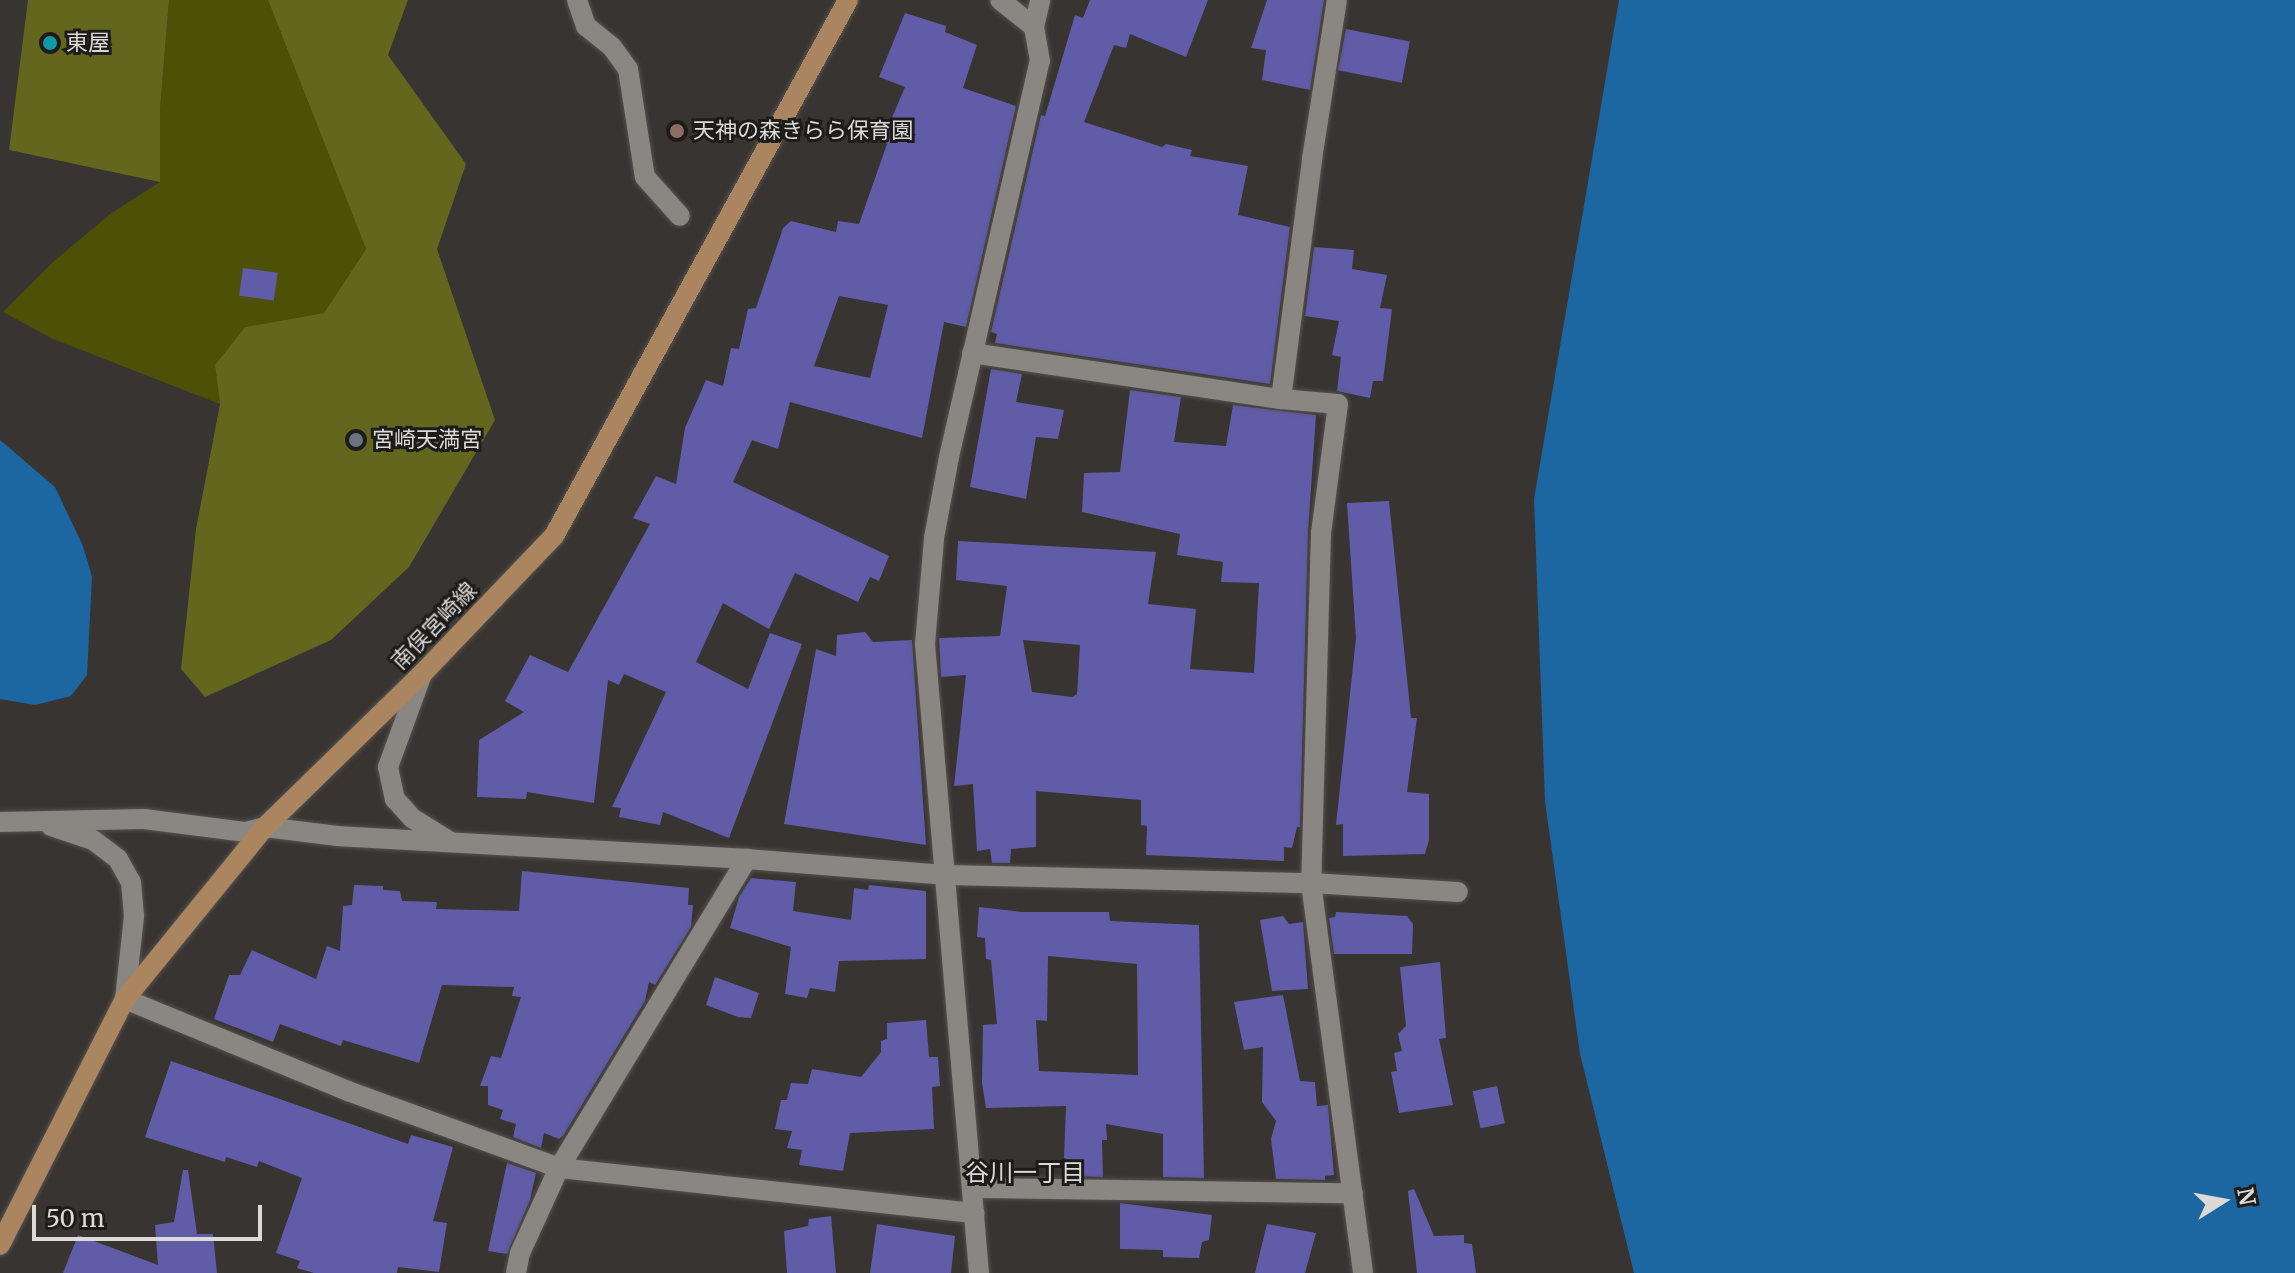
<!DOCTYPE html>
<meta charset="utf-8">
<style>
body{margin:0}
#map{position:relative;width:2295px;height:1273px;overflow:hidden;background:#383431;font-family:Merriweather,"Noto Sans JP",serif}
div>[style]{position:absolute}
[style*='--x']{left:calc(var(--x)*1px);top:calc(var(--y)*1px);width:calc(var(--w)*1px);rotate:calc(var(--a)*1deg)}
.green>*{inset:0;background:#4d5107}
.forest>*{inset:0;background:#63671e}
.water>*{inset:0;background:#1c66a1}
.building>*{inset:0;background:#605ca8;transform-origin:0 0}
.roads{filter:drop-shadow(0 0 2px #54514e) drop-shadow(0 0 2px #54514e)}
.minor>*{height:20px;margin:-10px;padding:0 10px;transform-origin:10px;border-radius:10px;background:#8a8682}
.major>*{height:20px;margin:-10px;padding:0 10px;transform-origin:10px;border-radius:10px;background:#aa855f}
.dots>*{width:22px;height:22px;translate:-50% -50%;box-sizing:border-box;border:4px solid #1e1c1b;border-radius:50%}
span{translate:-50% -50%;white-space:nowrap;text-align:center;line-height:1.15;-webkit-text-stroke:6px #1e1c1b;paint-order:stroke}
.poi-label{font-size:22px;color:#dcd9d7}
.left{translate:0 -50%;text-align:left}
.street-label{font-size:22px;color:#dcd9d7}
.neighbourhood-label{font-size:24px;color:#dcd9d7}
.north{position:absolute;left:2183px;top:1161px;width:80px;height:80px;-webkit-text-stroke:6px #1e1c1b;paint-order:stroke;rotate:79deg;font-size:22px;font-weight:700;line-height:32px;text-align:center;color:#dcd9d7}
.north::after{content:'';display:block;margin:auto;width:28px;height:36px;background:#dcd9d7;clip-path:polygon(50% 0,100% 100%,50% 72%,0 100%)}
.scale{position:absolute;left:32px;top:1205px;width:230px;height:36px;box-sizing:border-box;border:4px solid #dcd9d7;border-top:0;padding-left:10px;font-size:24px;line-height:28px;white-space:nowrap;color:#dcd9d7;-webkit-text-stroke:6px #1e1c1b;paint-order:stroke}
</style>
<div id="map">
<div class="green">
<div style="clip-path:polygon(169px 0,268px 0,366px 249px,324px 313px,245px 327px,215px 365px,220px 404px,53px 339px,3px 312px,52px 263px,110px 214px,160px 182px,160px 110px)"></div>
</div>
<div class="forest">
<div style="clip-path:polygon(28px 0,169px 0,160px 110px,160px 182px,9px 150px)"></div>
<div style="clip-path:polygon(268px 0,408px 0,388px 55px,466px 164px,437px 249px,495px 420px,409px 567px,331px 640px,205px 697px,181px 669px,196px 529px,220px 404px,215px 365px,245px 327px,324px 313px,366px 249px)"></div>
</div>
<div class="water">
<div style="clip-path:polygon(1619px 0,2295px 0,2295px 1273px,1634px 1273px,1580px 1054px,1545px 801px,1534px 499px)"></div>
<div style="clip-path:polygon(0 440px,55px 487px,83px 546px,92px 577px,87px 675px,71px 696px,35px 705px,0 699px)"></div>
</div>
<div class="building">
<div style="clip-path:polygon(1090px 0,1208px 0,1186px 57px,1130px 34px,1126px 48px,1114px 45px,1084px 122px,1162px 147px,1166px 144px,1192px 150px,1190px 156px,1248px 166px,1238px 215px,1290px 227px,1270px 384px,995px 343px,997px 334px,991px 332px,1041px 115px,1045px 116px,1075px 15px,1083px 18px)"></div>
<div style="clip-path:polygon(1267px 0,1324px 0,1310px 90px,1262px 80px,1266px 50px,1251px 48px)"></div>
<div style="clip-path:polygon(evenodd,905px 13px,946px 26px,945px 32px,977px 45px,963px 88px,1016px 106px,966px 327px,944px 322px,922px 438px,790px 402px,778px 449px,752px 440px,733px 482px,889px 556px,879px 581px,870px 577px,858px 602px,795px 573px,769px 629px,723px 603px,696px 662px,748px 689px,770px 633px,802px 644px,729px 838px,663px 812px,660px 825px,619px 817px,621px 808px,612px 807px,666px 692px,624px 674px,619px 685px,608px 680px,594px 803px,527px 792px,526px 799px,477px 797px,479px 740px,524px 712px,505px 701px,530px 655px,568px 672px,650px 524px,633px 518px,656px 476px,676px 484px,685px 428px,706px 380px,723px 386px,731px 348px,739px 349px,748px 309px,756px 308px,783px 228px,791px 221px,836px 232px,838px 221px,859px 224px,887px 144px,883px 139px,905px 87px,879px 77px,905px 13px,839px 296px,888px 305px,870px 378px,814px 366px,839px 296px)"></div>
<div style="left:1346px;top:29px;width:65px;height:42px;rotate:11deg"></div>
<div style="clip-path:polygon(1314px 247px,1354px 250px,1352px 269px,1387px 275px,1380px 308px,1392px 309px,1383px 381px,1373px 381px,1370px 398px,1337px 391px,1341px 357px,1332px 355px,1339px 321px,1305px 316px)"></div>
<div style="left:243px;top:268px;width:35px;height:28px;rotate:8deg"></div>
<div style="clip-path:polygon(991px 369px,1022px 374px,1016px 402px,1064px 410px,1058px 439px,1036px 437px,1026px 499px,970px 487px)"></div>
<div style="clip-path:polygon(evenodd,1130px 390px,1181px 397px,1174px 442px,1226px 446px,1233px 405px,1316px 415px,1308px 533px,1300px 827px,1297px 827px,1292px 848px,1284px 847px,1284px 861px,1146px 855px,1147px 826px,1141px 825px,1141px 800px,1036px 791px,1036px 847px,1011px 849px,1010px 863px,992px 863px,990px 849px,977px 851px,973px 784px,954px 786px,966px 675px,941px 677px,939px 638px,1000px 636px,1007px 586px,956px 580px,958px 541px,1156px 552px,1148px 604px,1196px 609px,1190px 669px,1254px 673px,1259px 583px,1221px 582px,1223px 562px,1177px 555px,1180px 534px,1082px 512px,1084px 473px,1120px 472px,1130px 390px,1023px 640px,1080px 645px,1077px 694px,1072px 697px,1032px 692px,1023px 640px)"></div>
<div style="clip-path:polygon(1389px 501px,1411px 718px,1417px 718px,1407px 792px,1429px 794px,1429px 840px,1425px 854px,1343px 856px,1343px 824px,1336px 825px,1356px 638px,1347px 503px)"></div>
<div style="clip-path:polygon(865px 632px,873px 642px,912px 640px,926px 845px,784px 824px,816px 649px,836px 656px,837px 635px)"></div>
<div style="clip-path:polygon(522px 871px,689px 888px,688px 905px,693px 905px,691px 927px,655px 985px,649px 982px,645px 1001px,563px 1136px,559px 1139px,544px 1133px,541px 1148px,513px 1137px,516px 1124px,500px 1119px,503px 1110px,488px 1105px,488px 1086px,480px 1086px,491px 1056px,501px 1058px,521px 997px,512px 996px,514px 987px,442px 985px,419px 1063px,343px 1040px,341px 1046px,280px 1024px,273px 1042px,214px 1019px,229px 975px,240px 975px,252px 950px,316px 979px,327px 946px,340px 951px,343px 906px,352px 905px,354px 885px,383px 886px,383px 890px,400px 891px,402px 901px,437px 902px,436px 909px,519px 911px)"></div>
<div style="clip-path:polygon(751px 878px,796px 882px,793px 911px,851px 920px,854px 888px,868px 890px,869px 885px,926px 891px,926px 959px,839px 961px,835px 992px,810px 988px,807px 998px,785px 994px,791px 947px,730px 928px,739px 897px)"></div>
<div style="clip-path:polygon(evenodd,979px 907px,1022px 912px,1109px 912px,1110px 921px,1199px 925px,1204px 1178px,1163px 1177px,1163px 1134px,1106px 1124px,1107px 1140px,1102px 1140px,1103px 1177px,1069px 1176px,1069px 1160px,1064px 1158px,1066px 1106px,986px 1108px,982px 1083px,983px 1025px,997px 1024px,991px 960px,986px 959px,985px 938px,977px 937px,979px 907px,1048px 956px,1137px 964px,1138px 1075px,1039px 1071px,1036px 1020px,1047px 1021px,1048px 956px)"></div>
<div style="clip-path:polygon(1336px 912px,1407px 916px,1413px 924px,1412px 954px,1334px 954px,1329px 918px,1335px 917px)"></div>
<div style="clip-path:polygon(1283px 916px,1289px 924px,1303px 922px,1308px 989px,1272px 991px,1260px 920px)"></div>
<div style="clip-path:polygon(1440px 962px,1446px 1038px,1439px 1039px,1453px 1105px,1399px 1113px,1391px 1072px,1397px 1071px,1394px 1053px,1402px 1051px,1398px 1034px,1406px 1026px,1400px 967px)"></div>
<div style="clip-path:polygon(715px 977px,759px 993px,751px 1018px,738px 1017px,706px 1005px)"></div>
<div style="clip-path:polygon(1283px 995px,1300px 1081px,1315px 1082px,1317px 1106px,1328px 1105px,1334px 1175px,1325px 1176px,1325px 1180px,1276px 1179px,1271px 1139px,1276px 1121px,1262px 1102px,1263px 1047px,1244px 1050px,1234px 1002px)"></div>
<div style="clip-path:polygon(926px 1020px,929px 1057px,938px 1057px,940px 1086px,932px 1087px,934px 1129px,850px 1133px,843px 1171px,799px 1165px,802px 1150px,787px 1148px,792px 1131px,775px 1129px,781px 1100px,787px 1100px,791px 1083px,808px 1084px,812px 1069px,861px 1077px,881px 1052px,881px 1041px,887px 1039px,887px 1023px)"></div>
<div style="clip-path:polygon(171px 1061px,408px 1144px,411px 1135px,453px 1147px,433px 1221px,447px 1223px,439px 1272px,398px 1267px,397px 1273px,314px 1273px,297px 1268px,300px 1261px,276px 1253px,302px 1178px,259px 1161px,257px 1167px,226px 1157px,225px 1162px,145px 1137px)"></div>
<div style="left:1497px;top:1086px;width:38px;height:25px;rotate:78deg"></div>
<div style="clip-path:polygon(507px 1163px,536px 1173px,530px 1200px,507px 1254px,488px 1251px)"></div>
<div style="clip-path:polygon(183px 1170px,188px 1170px,197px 1234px,213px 1234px,217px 1273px,63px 1273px,78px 1235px,158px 1265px,155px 1225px,174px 1222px)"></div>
<div style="clip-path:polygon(1414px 1189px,1434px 1236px,1464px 1235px,1464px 1243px,1472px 1244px,1476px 1273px,1417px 1273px,1408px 1191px)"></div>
<div style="clip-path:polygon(1120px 1203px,1212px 1215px,1209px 1240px,1202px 1242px,1199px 1258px,1163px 1257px,1163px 1250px,1120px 1249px)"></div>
<div style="clip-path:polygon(831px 1216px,836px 1273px,787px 1273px,784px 1231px,808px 1226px,809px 1219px)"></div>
<div style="clip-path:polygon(877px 1224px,955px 1236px,951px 1273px,870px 1273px)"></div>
<div style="clip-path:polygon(1267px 1224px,1316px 1233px,1305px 1273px,1255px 1273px)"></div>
</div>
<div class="roads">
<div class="minor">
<div style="--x:577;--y:0;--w:28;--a:71"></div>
<div style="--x:586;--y:26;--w:33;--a:39"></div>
<div style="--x:612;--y:47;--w:27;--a:54"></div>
<div style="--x:628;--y:69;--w:109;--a:81.1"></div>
<div style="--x:645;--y:177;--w:52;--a:48.1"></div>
<div style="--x:1034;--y:27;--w:28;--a:-77"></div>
<div style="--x:972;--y:353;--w:312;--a:8.5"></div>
<div style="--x:1281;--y:399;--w:57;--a:5"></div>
<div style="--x:1338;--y:404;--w:130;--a:97.5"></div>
<div style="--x:1321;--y:533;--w:350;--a:91.6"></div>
<div style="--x:1311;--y:883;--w:393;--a:82.4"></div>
<div style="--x:1281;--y:399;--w:242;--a:-82.6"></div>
<div style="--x:1312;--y:159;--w:161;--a:-81.1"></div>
<div style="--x:422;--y:674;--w:99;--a:110.1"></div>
<div style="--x:388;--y:767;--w:33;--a:78"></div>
<div style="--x:395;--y:799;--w:25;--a:48"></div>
<div style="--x:412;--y:818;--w:44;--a:31.9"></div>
<div style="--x:0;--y:822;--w:144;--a:-1.2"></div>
<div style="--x:144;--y:819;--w:103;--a:7.3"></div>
<div style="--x:246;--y:832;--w:20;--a:-15"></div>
<div style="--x:265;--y:827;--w:73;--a:7.1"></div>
<div style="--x:337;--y:836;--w:411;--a:3.2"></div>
<div style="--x:747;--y:859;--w:201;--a:4.6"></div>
<div style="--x:947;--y:875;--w:364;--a:1.3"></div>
<div style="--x:1311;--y:883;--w:147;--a:3.5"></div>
<div style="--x:51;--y:826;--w:44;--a:18.4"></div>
<div style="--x:93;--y:840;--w:31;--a:37"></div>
<div style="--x:118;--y:859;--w:26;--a:61"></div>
<div style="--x:131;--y:882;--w:34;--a:85"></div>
<div style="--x:134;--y:916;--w:83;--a:96.2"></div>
<div style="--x:125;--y:999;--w:241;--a:22.4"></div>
<div style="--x:348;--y:1091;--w:225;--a:20"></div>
<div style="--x:559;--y:1168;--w:418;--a:6.2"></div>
<div style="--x:973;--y:1188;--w:380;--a:0.8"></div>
<div style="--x:516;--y:1273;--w:20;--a:-79"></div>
<div style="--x:520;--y:1253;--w:94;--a:-65.4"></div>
<div style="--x:559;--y:1168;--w:362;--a:-58.7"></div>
<div style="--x:979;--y:1273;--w:631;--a:-94.91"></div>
<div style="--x:925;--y:644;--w:106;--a:-85.1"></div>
<div style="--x:934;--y:538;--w:82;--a:-79.5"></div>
<div style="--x:949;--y:457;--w:406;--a:-77.1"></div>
<div style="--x:1040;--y:61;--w:35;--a:-100"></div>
<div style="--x:1034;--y:27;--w:43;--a:-141.5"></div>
</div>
<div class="major">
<div style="--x:0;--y:1245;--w:276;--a:-63.1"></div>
<div style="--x:125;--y:999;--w:222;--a:-50.9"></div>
<div style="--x:265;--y:827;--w:219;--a:-44.3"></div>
<div style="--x:422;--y:674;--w:191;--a:-46.3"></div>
<div style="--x:554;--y:536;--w:611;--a:-61.25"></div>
</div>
</div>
<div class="dots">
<div style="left:50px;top:43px;background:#0f9aa8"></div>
<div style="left:677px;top:131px;background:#8d6e63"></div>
<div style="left:356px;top:440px;background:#6b7280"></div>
</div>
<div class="poi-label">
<span class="left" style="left:66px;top:43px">東屋</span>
<span class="left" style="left:693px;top:131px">天神の森きらら保育園</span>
<span class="left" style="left:372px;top:440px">宮崎天満宮</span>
</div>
<div class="street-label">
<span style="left:434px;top:626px;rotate:-46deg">南俣宮崎線</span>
</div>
<div class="neighbourhood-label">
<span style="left:1025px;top:1173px">谷川一丁目</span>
</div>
<div class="north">N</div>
<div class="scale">50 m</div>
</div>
